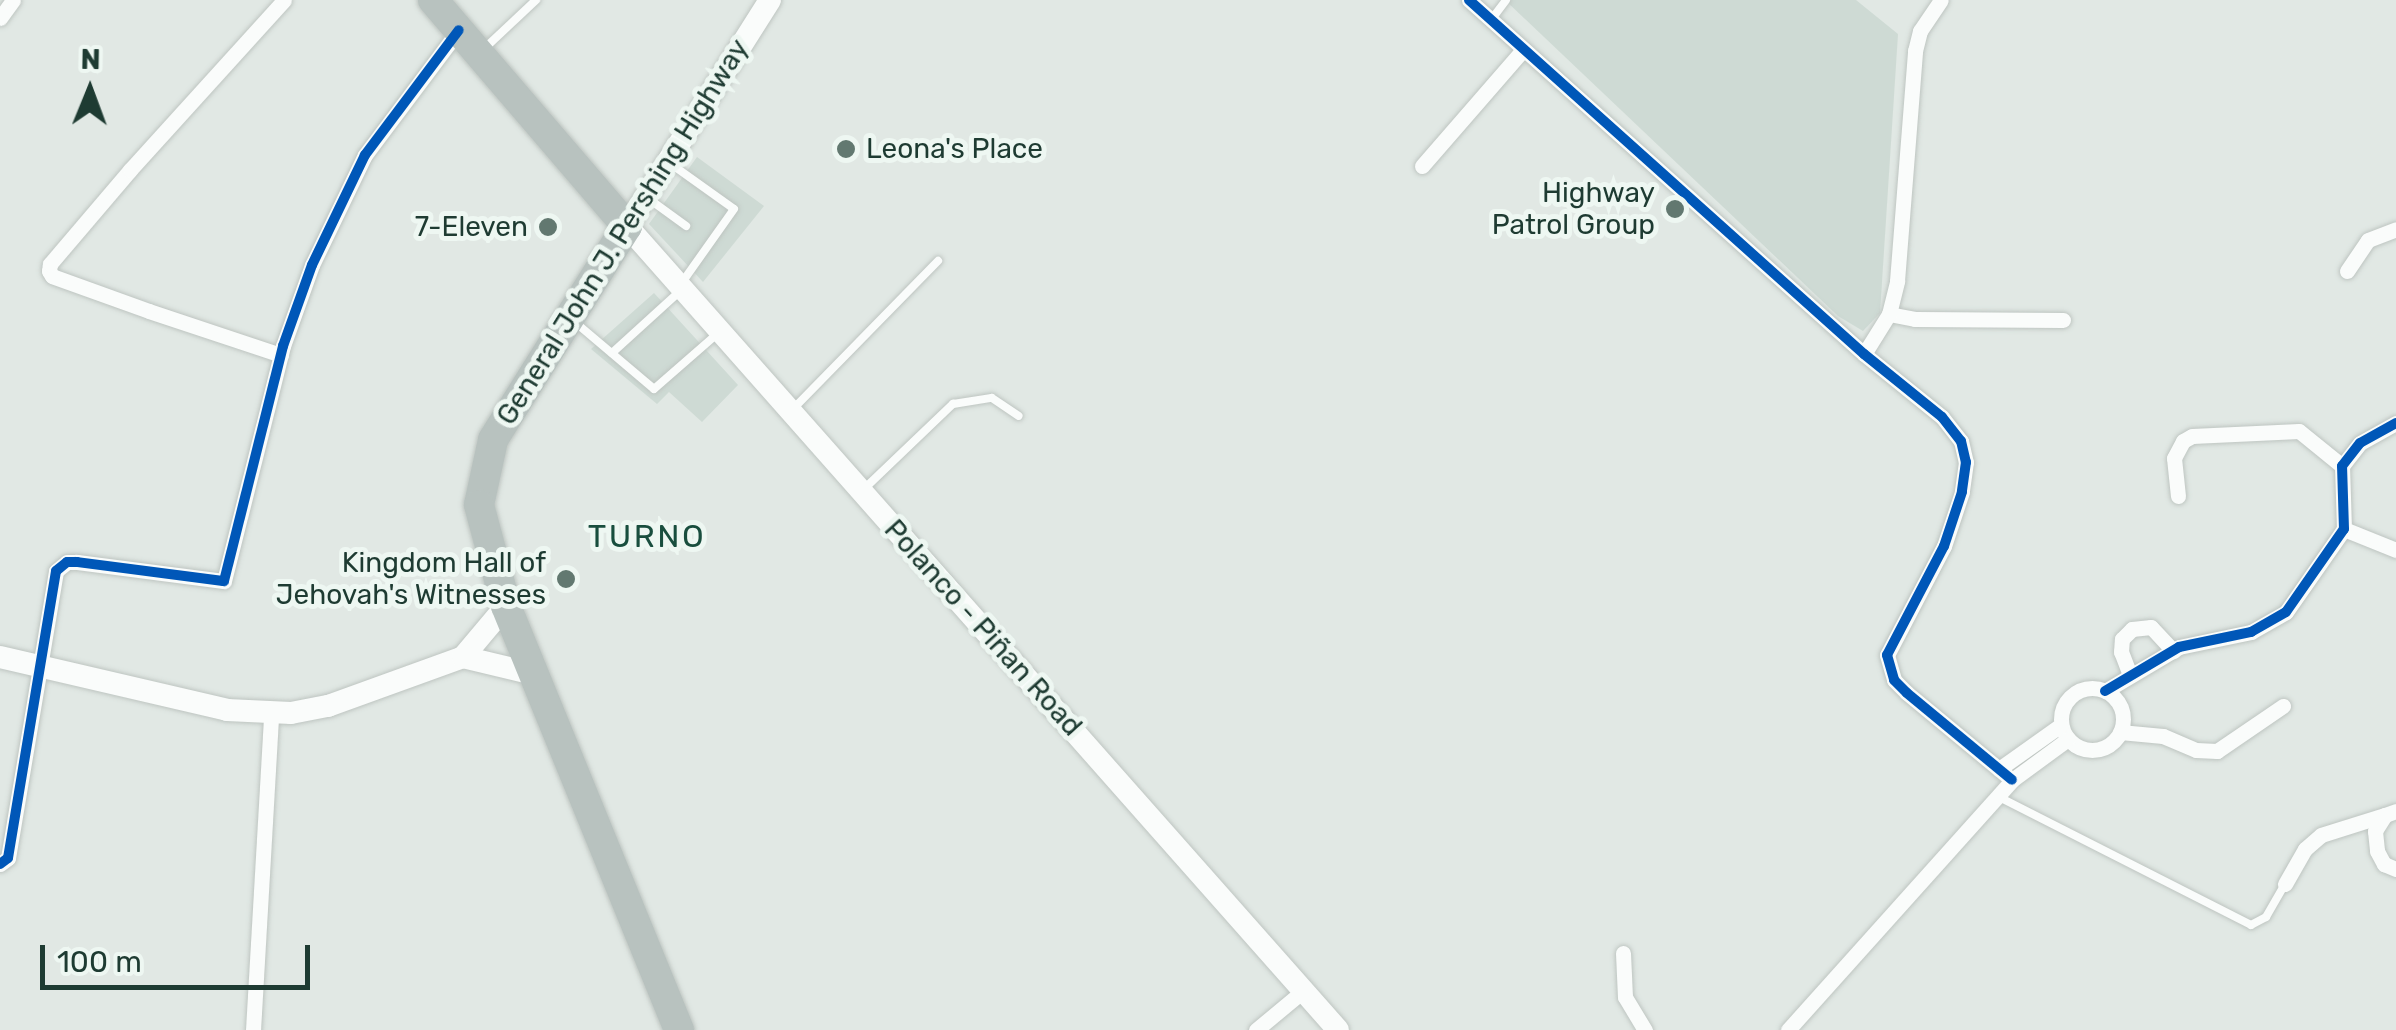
<!DOCTYPE html>
<meta charset="utf-8">
<style>
body{margin:0}
#map{position:relative;width:2396px;height:1030px;overflow:hidden;background:#e1e8e4;font-family:Rubik,sans-serif}
div>[style]{position:absolute}
[style*='--x']{left:calc(var(--x)*1px);top:calc(var(--y)*1px);width:calc(var(--w)*1px);rotate:calc(var(--a)*1deg)}
.built>*{inset:0;background:#cedad4}
.roads{filter:drop-shadow(0 0 2px #bec5c1) drop-shadow(0 0 2px #bec5c1)}
.lane>*{height:8px;margin:-4px;padding:0 4px;transform-origin:4px;border-radius:4px;background:#fafcfb}
.street>*{height:15px;margin:-7.5px;padding:0 7.5px;transform-origin:7.5px;border-radius:7.5px;background:#fafcfb}
.street>.ring{margin:-7.5px;padding:0;box-sizing:content-box;background:none;border:15px solid #fafcfb;border-radius:50%}
.secondary>*{height:22px;margin:-11px;padding:0 11px;transform-origin:11px;border-radius:11px;background:#fafcfb}
.highway>*{height:30px;margin:-15px;padding:0 15px;transform-origin:15px;border-radius:15px;background:#b8c2bf}
.cycleway>*{height:10px;margin:-5px;padding:0 5px;transform-origin:5px;border-radius:5px;background:#0057b8}
.dots>*{width:28px;height:28px;translate:-50% -50%;box-sizing:border-box;border:5px solid #eef7f2;border-radius:50%}
span{translate:-50% -50%;white-space:nowrap;text-align:center;line-height:1.15;-webkit-text-stroke:10px #eef7f2;paint-order:stroke}
.poi-label{font-size:28px;color:#1e3b32}
.left{translate:0 -50%;text-align:left}
.right{translate:-100% -50%;text-align:right}
.street-label{font-size:28px;color:#1e3b32}
.quarter-label{font-size:32px;color:#194e3e;letter-spacing:2.5px}
.north{position:absolute;left:40px;top:40px;width:100px;height:100px;-webkit-text-stroke:8px #eef7f2;paint-order:stroke;rotate:1deg;font-size:28px;font-weight:700;line-height:40px;text-align:center;color:#1e3b32}
.north::after{content:'';display:block;margin:auto;width:35px;height:45px;background:#1e3b32;clip-path:polygon(50% 0,100% 100%,50% 72%,0 100%)}
.scale{position:absolute;left:40px;top:945px;width:270px;height:45px;box-sizing:border-box;border:5px solid #1e3b32;border-top:0;padding-left:12px;font-size:30px;line-height:35px;white-space:nowrap;color:#1e3b32;-webkit-text-stroke:8px #eef7f2;paint-order:stroke}
</style>
<div id="map">
<div class="built">
<div style="clip-path:polygon(1505px 0,1856px 0,1898px 34px,1880px 313px,1863px 331px,1838px 316px)"></div>
<div style="clip-path:polygon(697px 157px,764px 206px,703px 282px,649px 224px)"></div>
<div style="clip-path:polygon(654px 293px,738px 385px,702px 422px,669px 392px,657px 404px,591px 349px)"></div>
</div>
<div class="roads">
<div class="lane">
<div style="--x:1491;--y:20;--w:25;--a:-53"></div>
<div style="--x:486;--y:47;--w:69;--a:-43.2"></div>
<div style="--x:671;--y:164;--w:77;--a:35.5"></div>
<div style="--x:734;--y:209;--w:88;--a:125.3"></div>
<div style="--x:649;--y:199;--w:46;--a:36.1"></div>
<div style="--x:576;--y:323;--w:102;--a:40.2"></div>
<div style="--x:654;--y:389;--w:84;--a:-41.1"></div>
<div style="--x:612;--y:353;--w:91;--a:-42.3"></div>
<div style="--x:794;--y:408;--w:206;--a:-45.6"></div>
<div style="--x:865;--y:488;--w:122;--a:-43.7"></div>
<div style="--x:953;--y:404;--w:39;--a:-9"></div>
<div style="--x:992;--y:398;--w:32;--a:34"></div>
<div style="--x:1997;--y:796;--w:285;--a:26.9"></div>
<div style="--x:2251;--y:925;--w:17;--a:-28"></div>
<div style="--x:2266;--y:917;--w:38;--a:-60"></div>
</div>
<div class="street">
<div style="--x:1469;--y:0;--w:530;--a:41.87"></div>
<div style="--x:1864;--y:354;--w:100;--a:38.9"></div>
<div style="--x:1942;--y:417;--w:31;--a:52"></div>
<div style="--x:1961;--y:441;--w:22;--a:77"></div>
<div style="--x:1966;--y:462;--w:30;--a:98"></div>
<div style="--x:1962;--y:492;--w:57;--a:108.4"></div>
<div style="--x:1944;--y:546;--w:123;--a:117.6"></div>
<div style="--x:1887;--y:655;--w:26;--a:74"></div>
<div style="--x:1894;--y:680;--w:18;--a:45"></div>
<div style="--x:1907;--y:693;--w:136;--a:39.6"></div>
<div style="--x:0;--y:18;--w:22;--a:-54"></div>
<div style="--x:1422;--y:166;--w:154;--a:-49"></div>
<div style="--x:2347;--y:271;--w:37;--a:-56"></div>
<div style="--x:2368;--y:240;--w:30;--a:-21"></div>
<div style="--x:1889;--y:314;--w:26;--a:11"></div>
<div style="--x:1915;--y:319;--w:148;--a:0.4"></div>
<div style="--x:1864;--y:354;--w:47;--a:-58"></div>
<div style="--x:1889;--y:314;--w:34;--a:-76"></div>
<div style="--x:1897;--y:281;--w:231;--a:-85.5"></div>
<div style="--x:1915;--y:51;--w:21;--a:-76"></div>
<div style="--x:1920;--y:31;--w:37;--a:-56"></div>
<div style="--x:281;--y:355;--w:139;--a:-161.6"></div>
<div style="--x:149;--y:311;--w:103;--a:-160.2"></div>
<div style="--x:52;--y:276;--w:6;--a:-121"></div>
<div style="--x:49;--y:271;--w:7;--a:-82"></div>
<div style="--x:50;--y:264;--w:123;--a:-49.6"></div>
<div style="--x:130;--y:170;--w:229;--a:-47.8"></div>
<div style="--x:2178;--y:496;--w:38;--a:-96"></div>
<div style="--x:2174;--y:458;--w:19;--a:-62"></div>
<div style="--x:2183;--y:441;--w:10;--a:-29"></div>
<div style="--x:2192;--y:436;--w:107;--a:-2.7"></div>
<div style="--x:2299;--y:431;--w:55;--a:39.1"></div>
<div style="--x:2344;--y:529;--w:56;--a:22"></div>
<div style="--x:2130;--y:675;--w:25;--a:-111"></div>
<div style="--x:2121;--y:652;--w:13;--a:-86"></div>
<div style="--x:2122;--y:639;--w:14;--a:-45"></div>
<div style="--x:2132;--y:629;--w:19;--a:-6"></div>
<div style="--x:2151;--y:627;--w:33;--a:47"></div>
<div class="ring" style="left:2061px;top:688px;width:47px;height:47px"></div>
<div style="--x:2105;--y:691;--w:86;--a:-30.7"></div>
<div style="--x:2179;--y:647;--w:74;--a:-11.8"></div>
<div style="--x:2251;--y:632;--w:40;--a:-29.7"></div>
<div style="--x:2286;--y:612;--w:101;--a:-55.1"></div>
<div style="--x:2344;--y:529;--w:63;--a:-91.8"></div>
<div style="--x:2342;--y:466;--w:29;--a:-52"></div>
<div style="--x:2360;--y:443;--w:41;--a:-29.1"></div>
<div style="--x:2120;--y:732;--w:43;--a:5.3"></div>
<div style="--x:2163;--y:736;--w:36;--a:23"></div>
<div style="--x:2196;--y:750;--w:21;--a:3"></div>
<div style="--x:2217;--y:751;--w:80;--a:-34.3"></div>
<div style="--x:1999;--y:769;--w:76;--a:-35.4"></div>
<div style="--x:2396;--y:811;--w:12;--a:160"></div>
<div style="--x:2385;--y:815;--w:19;--a:122"></div>
<div style="--x:2375;--y:831;--w:20;--a:84"></div>
<div style="--x:2377;--y:851;--w:15;--a:62"></div>
<div style="--x:2384;--y:864;--w:13;--a:23"></div>
<div style="--x:0;--y:864;--w:10;--a:-37"></div>
<div style="--x:8;--y:858;--w:291;--a:-80.5"></div>
<div style="--x:56;--y:571;--w:14;--a:-39"></div>
<div style="--x:67;--y:562;--w:10;--a:0"></div>
<div style="--x:77;--y:562;--w:148;--a:7.4"></div>
<div style="--x:224;--y:581;--w:242;--a:-75.9"></div>
<div style="--x:283;--y:346;--w:86;--a:-70.3"></div>
<div style="--x:312;--y:265;--w:122;--a:-64.3"></div>
<div style="--x:365;--y:155;--w:156;--a:-53.1"></div>
<div style="--x:2285;--y:884;--w:40;--a:-60.3"></div>
<div style="--x:2305;--y:849;--w:21;--a:-41"></div>
<div style="--x:2321;--y:835;--w:67;--a:-17.4"></div>
<div style="--x:1623;--y:953;--w:44;--a:87.4"></div>
<div style="--x:1625;--y:997;--w:39;--a:59"></div>
<div style="--x:253;--y:1030;--w:317;--a:-86.7"></div>
<div style="--x:1256;--y:1030;--w:61;--a:-39.7"></div>
<div style="--x:1788;--y:1030;--w:336;--a:-48.1"></div>
<div style="--x:2012;--y:780;--w:69;--a:-36.2"></div>
</div>
<div class="secondary">
<div style="--x:770;--y:0;--w:267;--a:122.3"></div>
<div style="--x:627;--y:226;--w:1073;--a:48.51"></div>
<div style="--x:0;--y:657;--w:233;--a:13.1"></div>
<div style="--x:227;--y:710;--w:64;--a:2.7"></div>
<div style="--x:291;--y:713;--w:38;--a:-11"></div>
<div style="--x:328;--y:706;--w:144;--a:-19.9"></div>
<div style="--x:463;--y:657;--w:67;--a:-49.9"></div>
<div style="--x:463;--y:657;--w:73;--a:13.5"></div>
</div>
<div class="highway">
<div style="--x:433;--y:0;--w:298;--a:49.4"></div>
<div style="--x:627;--y:226;--w:252;--a:122.1"></div>
<div style="--x:493;--y:440;--w:66;--a:102.2"></div>
<div style="--x:479;--y:505;--w:105;--a:75"></div>
<div style="--x:506;--y:606;--w:458;--a:67.8"></div>
</div>
</div>
<div class="cycleway">
<div style="--x:1469;--y:0;--w:530;--a:41.87"></div>
<div style="--x:1864;--y:354;--w:100;--a:38.9"></div>
<div style="--x:1942;--y:417;--w:31;--a:52"></div>
<div style="--x:1961;--y:441;--w:22;--a:77"></div>
<div style="--x:1966;--y:462;--w:30;--a:98"></div>
<div style="--x:1962;--y:492;--w:57;--a:108.4"></div>
<div style="--x:1944;--y:546;--w:123;--a:117.6"></div>
<div style="--x:1887;--y:655;--w:26;--a:74"></div>
<div style="--x:1894;--y:680;--w:18;--a:45"></div>
<div style="--x:1907;--y:693;--w:136;--a:39.6"></div>
<div style="--x:2105;--y:691;--w:86;--a:-30.7"></div>
<div style="--x:2179;--y:647;--w:74;--a:-11.8"></div>
<div style="--x:2251;--y:632;--w:40;--a:-29.7"></div>
<div style="--x:2286;--y:612;--w:101;--a:-55.1"></div>
<div style="--x:2344;--y:529;--w:63;--a:-91.8"></div>
<div style="--x:2342;--y:466;--w:29;--a:-52"></div>
<div style="--x:2360;--y:443;--w:41;--a:-29.1"></div>
<div style="--x:0;--y:864;--w:10;--a:-37"></div>
<div style="--x:8;--y:858;--w:291;--a:-80.5"></div>
<div style="--x:56;--y:571;--w:14;--a:-39"></div>
<div style="--x:67;--y:562;--w:10;--a:0"></div>
<div style="--x:77;--y:562;--w:148;--a:7.4"></div>
<div style="--x:224;--y:581;--w:242;--a:-75.9"></div>
<div style="--x:283;--y:346;--w:86;--a:-70.3"></div>
<div style="--x:312;--y:265;--w:122;--a:-64.3"></div>
<div style="--x:365;--y:155;--w:156;--a:-53.1"></div>
</div>
<div class="dots">
<div style="left:846px;top:149px;background:#627870"></div>
<div style="left:1675px;top:209px;background:#627870"></div>
<div style="left:548px;top:227px;background:#627870"></div>
<div style="left:566px;top:579px;background:#627870"></div>
</div>
<div class="poi-label">
<span class="left" style="left:866px;top:149px">Leona's Place</span>
<span class="right" style="left:1655px;top:209px">Highway<br>Patrol Group</span>
<span class="right" style="left:528px;top:227px">7-Eleven</span>
<span class="right" style="left:546px;top:579px">Kingdom Hall of<br>Jehovah's Witnesses</span>
</div>
<div class="street-label">
<span style="left:623px;top:232px;rotate:-58deg">General John J. Pershing Highway</span>
<span style="left:983px;top:628px;rotate:48deg">Polanco - Piñan Road</span>
</div>
<div class="quarter-label">
<span style="left:647px;top:536px">TURNO</span>
</div>
<div class="north">N</div>
<div class="scale">100 m</div>
</div>
